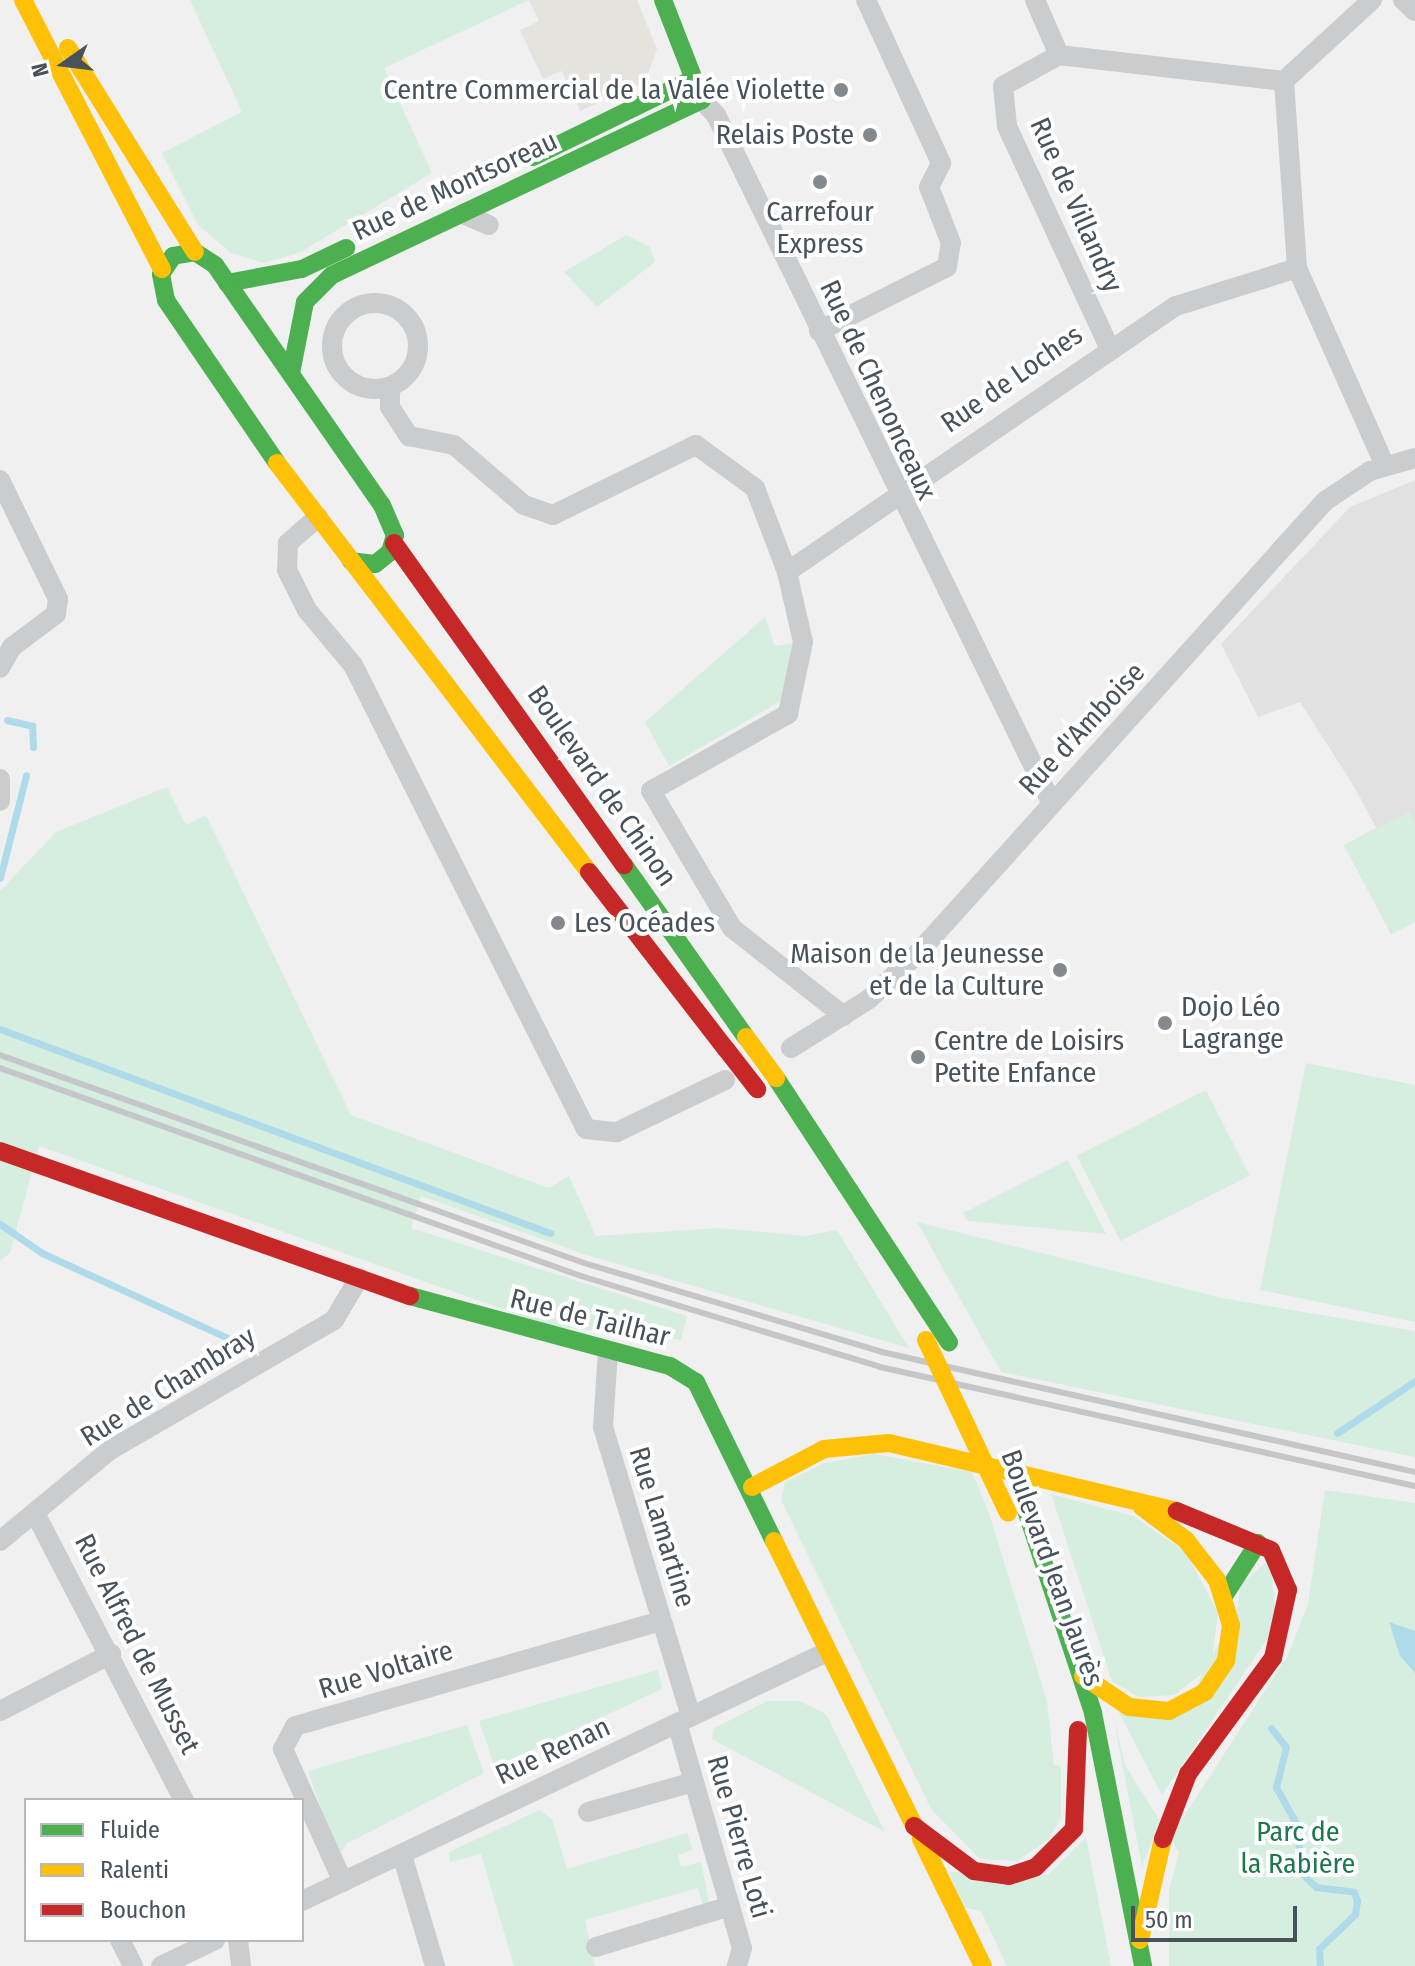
<!DOCTYPE html>
<meta charset="utf-8">
<style>
body{margin:0}
#map{position:relative;width:1415px;height:1966px;overflow:hidden;background:#f0f0f0;font-family:"Fira Sans Condensed",sans-serif}
div>[style]{position:absolute}
[style*='--x']{left:calc(var(--x)*1px);top:calc(var(--y)*1px);width:calc(var(--w)*1px);rotate:calc(var(--a)*1deg)}
.commercial>*{inset:0;background:#e5e3de}
.education>*{inset:0;background:#e2e1e1}
.green>*{inset:0;background:#d6eee0;transform-origin:0 0}
.water>*{inset:0;background:#aedae9}
.stream>*{height:7px;margin:-3.5px;padding:0 3.5px;transform-origin:3.5px;border-radius:3.5px;background:#aedae9}
.street>*{height:20px;margin:-10px;padding:0 10px;transform-origin:10px;border-radius:10px;background:#caccce}
.street>.ring{margin:-10px;padding:0;box-sizing:content-box;background:none;border:20px solid #caccce;border-radius:50%}
.fast>*{height:18px;margin:-9px;padding:0 9px;transform-origin:9px;border-radius:9px;background:#4caf50}
.slow>*{height:18px;margin:-9px;padding:0 9px;transform-origin:9px;border-radius:9px;background:#ffc107}
.jam>*{height:18px;margin:-9px;padding:0 9px;transform-origin:9px;border-radius:9px;background:#c62828}
.rail>*{height:6px;margin:-3px;padding:0 3px;transform-origin:3px;border-radius:3px;background:#c5c6c8}
.slow-bridge>*{height:18px;margin:-9px;padding:0 9px;transform-origin:9px;border-radius:9px;background:#ffc107}
.jam-bridge>*{height:18px;margin:-9px;padding:0 9px;transform-origin:9px;border-radius:9px;background:#c62828}
.dots>*{width:22px;height:22px;translate:-50% -50%;box-sizing:border-box;border:4px solid #fff;border-radius:50%}
span{translate:-50% -50%;white-space:nowrap;text-align:center;line-height:1.15;-webkit-text-stroke:8px #fff;paint-order:stroke}
.poi-label{font-size:28px;color:#48525b}
.right{translate:-100% -50%;text-align:right}
.left{translate:0 -50%;text-align:left}
.street-label{font-size:28px;color:#48525b}
.park-label{font-size:28px;color:#1d784e}
.legend{position:absolute;left:24px;top:1798px;width:280px;height:144px;box-sizing:border-box;background:#fff;border:2px solid #b6babd;margin:0;padding:10px 14px;list-style:none;font-size:24px;color:#48525b}
.legend li{display:flex;align-items:center;gap:16px;height:40px}
.legend b{width:40px;border:2px solid #b6babd}
.north{position:absolute;left:24px;top:24px;width:80px;height:80px;-webkit-text-stroke:6px #fff;paint-order:stroke;rotate:256deg;font-size:22px;font-weight:700;line-height:32px;text-align:center;color:#48525b}
.north::after{content:'';display:block;margin:auto;width:28px;height:36px;background:#48525b;clip-path:polygon(50% 0,100% 100%,50% 72%,0 100%)}
.scale{position:absolute;left:1131px;top:1906px;width:166px;height:36px;box-sizing:border-box;border:4px solid #48525b;border-top:0;padding-left:10px;font-size:24px;line-height:28px;white-space:nowrap;color:#48525b;-webkit-text-stroke:6px #fff;paint-order:stroke}
</style>
<div id="map">
<div class="commercial">
<div style="clip-path:polygon(529px 0,637px 0,657px 49px,645px 82px,580px 111px,562px 71px,543px 79px,520px 30px,539px 21px)"></div>
</div>
<div class="education">
<div style="clip-path:polygon(1415px 480px,1415px 922px,1391px 934px,1344px 845px,1376px 828px,1355px 788px,1300px 702px,1258px 717px,1221px 644px,1350px 507px)"></div>
</div>
<div class="green">
<div style="clip-path:polygon(190px 0,529px 0,384px 68px,432px 173px,301px 252px,264px 263px,231px 253px,198px 225px,162px 153px,242px 112px)"></div>
<div style="clip-path:polygon(626px 235px,650px 247px,655px 262px,597px 307px,564px 272px)"></div>
<div style="clip-path:polygon(765px 617px,775px 646px,803px 642px,781px 701px,669px 766px,645px 722px)"></div>
<div style="clip-path:polygon(167px 787px,186px 825px,206px 815px,351px 1115px,549px 1188px,569px 1176px,596px 1236px,719px 1228px,806px 1236px,837px 1230px,909px 1348px,586px 1255px,421px 1196px,411px 1228px,687px 1316px,681px 1340px,551px 1326px,39px 1146px,10px 1253px,0 1261px,0 891px,56px 832px)"></div>
<div style="clip-path:polygon(1409px 812px,1415px 824px,1415px 922px,1391px 934px,1344px 845px)"></div>
<div style="clip-path:polygon(1306px 1063px,1415px 1085px,1415px 1322px,1260px 1290px)"></div>
<div style="left:1206px;top:1090px;width:96px;height:145px;rotate:63deg"></div>
<div style="clip-path:polygon(1068px 1160px,1106px 1234px,968px 1221px,963px 1213px)"></div>
<div style="clip-path:polygon(917px 1222px,1222px 1298px,1415px 1331px,1415px 1457px,1001px 1372px)"></div>
<div style="clip-path:polygon(874px 1454px,972px 1472px,989px 1513px,1047px 1701px,1054px 1765px,1061px 1766px,1061px 1818px,1048px 1840px,1017px 1861px,980px 1859px,931px 1809px,781px 1500px,785px 1482px,825px 1463px)"></div>
<div style="clip-path:polygon(1325px 1490px,1415px 1503px,1415px 1966px,1169px 1966px,1169px 1890px,1179px 1853px,1170px 1838px,1288px 1655px,1308px 1604px)"></div>
<div style="clip-path:polygon(1051px 1494px,1133px 1516px,1186px 1552px,1218px 1613px,1211px 1667px,1174px 1695px,1139px 1697px,1112px 1681px)"></div>
<div style="clip-path:polygon(1270px 1559px,1277px 1624px,1162px 1795px,1118px 1711px,1181px 1715px,1238px 1606px,1240px 1585px)"></div>
<div style="clip-path:polygon(658px 1670px,662px 1689px,495px 1767px,479px 1721px)"></div>
<div style="clip-path:polygon(767px 1701px,799px 1701px,826px 1714px,885px 1832px,712px 1739px,713px 1729px)"></div>
<div style="clip-path:polygon(1113px 1715px,1125px 1765px,1160px 1821px,1142px 1867px)"></div>
<div style="clip-path:polygon(467px 1725px,484px 1773px,346px 1844px,338px 1859px,308px 1771px)"></div>
<div style="clip-path:polygon(540px 1810px,552px 1819px,567px 1869px,687px 1833px,693px 1850px,678px 1855px,681px 1867px,701px 1862px,709px 1902px,703px 1906px,698px 1888px,585px 1920px,595px 1966px,514px 1966px,481px 1854px,450px 1862px,449px 1852px)"></div>
<div style="clip-path:polygon(1086px 1837px,1111px 1966px,1007px 1966px,981px 1911px,962px 1907px,949px 1872px,1048px 1875px)"></div>
</div>
<div class="water">
<div style="clip-path:polygon(1389px 1622px,1415px 1631px,1415px 1673px,1400px 1656px)"></div>
</div>
<div class="stream">
<div style="--x:7;--y:720;--w:26;--a:13"></div>
<div style="--x:32;--y:726;--w:21;--a:87"></div>
<div style="--x:0;--y:878;--w:106;--a:-75.8"></div>
<div style="--x:0;--y:1029;--w:587;--a:20.35"></div>
<div style="--x:0;--y:1224;--w:51;--a:34.6"></div>
<div style="--x:42;--y:1253;--w:231;--a:24.6"></div>
<div style="--x:1337;--y:1433;--w:94;--a:-33.7"></div>
<div style="--x:1271;--y:1728;--w:24;--a:52"></div>
<div style="--x:1286;--y:1747;--w:41;--a:104"></div>
<div style="--x:1276;--y:1787;--w:46;--a:61.2"></div>
<div style="--x:1298;--y:1827;--w:45;--a:87.5"></div>
<div style="--x:1300;--y:1872;--w:22;--a:43"></div>
<div style="--x:1316;--y:1887;--w:38;--a:7"></div>
<div style="--x:1354;--y:1892;--w:9;--a:72"></div>
<div style="--x:1357;--y:1901;--w:13;--a:99"></div>
<div style="--x:1355;--y:1914;--w:50;--a:135.8"></div>
<div style="--x:1319;--y:1949;--w:17;--a:87"></div>
</div>
<div class="street">
<div style="--x:1035;--y:0;--w:60;--a:66.4"></div>
<div style="--x:1372;--y:0;--w:120;--a:137.4"></div>
<div style="--x:1284;--y:81;--w:187;--a:86"></div>
<div style="--x:1297;--y:268;--w:217;--a:66"></div>
<div style="--x:1403;--y:0;--w:16;--a:43"></div>
<div style="--x:702;--y:100;--w:21;--a:47"></div>
<div style="--x:716;--y:115;--w:764;--a:64"></div>
<div style="--x:463;--y:214;--w:28;--a:23"></div>
<div class="ring" style="left:332px;top:303px;width:66px;height:66px"></div>
<div style="--x:819;--y:331;--w:143;--a:-26.6"></div>
<div style="--x:947;--y:267;--w:24;--a:-81"></div>
<div style="--x:951;--y:243;--w:60;--a:-111.4"></div>
<div style="--x:929;--y:187;--w:27;--a:-63"></div>
<div style="--x:941;--y:163;--w:179;--a:-114.7"></div>
<div style="--x:1109;--y:347;--w:243;--a:-114.8"></div>
<div style="--x:1007;--y:126;--w:40;--a:-95.7"></div>
<div style="--x:1003;--y:86;--w:64;--a:-29"></div>
<div style="--x:1059;--y:55;--w:226;--a:6.6"></div>
<div style="--x:390;--y:387;--w:20;--a:90"></div>
<div style="--x:390;--y:407;--w:35;--a:57"></div>
<div style="--x:409;--y:436;--w:46;--a:11.3"></div>
<div style="--x:454;--y:445;--w:92;--a:40.6"></div>
<div style="--x:524;--y:505;--w:31;--a:19"></div>
<div style="--x:553;--y:515;--w:159;--a:-26.1"></div>
<div style="--x:696;--y:445;--w:73;--a:36.1"></div>
<div style="--x:755;--y:488;--w:90;--a:69.1"></div>
<div style="--x:787;--y:572;--w:471;--a:-34.4"></div>
<div style="--x:1176;--y:306;--w:127;--a:-17.4"></div>
<div style="--x:0;--y:480;--w:132;--a:64"></div>
<div style="--x:58;--y:599;--w:15;--a:98"></div>
<div style="--x:56;--y:614;--w:55;--a:143.1"></div>
<div style="--x:12;--y:647;--w:24;--a:120"></div>
<div style="--x:318;--y:517;--w:40;--a:139"></div>
<div style="--x:288;--y:543;--w:27;--a:92"></div>
<div style="--x:287;--y:570;--w:45;--a:63.4"></div>
<div style="--x:307;--y:610;--w:72;--a:50.1"></div>
<div style="--x:353;--y:665;--w:519;--a:63.34"></div>
<div style="--x:586;--y:1129;--w:31;--a:6"></div>
<div style="--x:617;--y:1132;--w:120;--a:-25.7"></div>
<div style="--x:787;--y:572;--w:72;--a:77.1"></div>
<div style="--x:803;--y:642;--w:74;--a:101.8"></div>
<div style="--x:788;--y:714;--w:157;--a:150.7"></div>
<div style="--x:651;--y:791;--w:159;--a:59.4"></div>
<div style="--x:732;--y:928;--w:142;--a:38.2"></div>
<div style="--x:0;--y:779;--w:22;--a:90"></div>
<div style="--x:791;--y:1048;--w:92;--a:-32.1"></div>
<div style="--x:869;--y:999;--w:67;--a:-43.2"></div>
<div style="--x:918;--y:953;--w:608;--a:-48"></div>
<div style="--x:1325;--y:501;--w:54;--a:-33.7"></div>
<div style="--x:1370;--y:471;--w:47;--a:-16.1"></div>
<div style="--x:608;--y:1351;--w:76;--a:93.8"></div>
<div style="--x:603;--y:1427;--w:302;--a:73.1"></div>
<div style="--x:36;--y:1515;--w:321;--a:62.6"></div>
<div style="--x:0;--y:1541;--w:143;--a:-39.6"></div>
<div style="--x:110;--y:1450;--w:259;--a:-30.1"></div>
<div style="--x:334;--y:1320;--w:49;--a:-59.2"></div>
<div style="--x:0;--y:1711;--w:125;--a:-27.2"></div>
<div style="--x:677;--y:1723;--w:234;--a:73.9"></div>
<div style="--x:742;--y:1948;--w:19;--a:106"></div>
<div style="--x:588;--y:1812;--w:109;--a:-15.9"></div>
<div style="--x:402;--y:1855;--w:116;--a:73.4"></div>
<div style="--x:343;--y:1882;--w:146;--a:-114.3"></div>
<div style="--x:283;--y:1749;--w:26;--a:-62"></div>
<div style="--x:295;--y:1726;--w:381;--a:-16"></div>
<div style="--x:302;--y:1901;--w:581;--a:-25.37"></div>
<div style="--x:120;--y:1940;--w:29;--a:63"></div>
<div style="--x:238;--y:1940;--w:26;--a:83"></div>
<div style="--x:596;--y:1947;--w:140;--a:-17"></div>
<div style="--x:161;--y:1966;--w:60;--a:-25.7"></div>
</div>
<div class="fast">
<div style="--x:533;--y:157;--w:178;--a:-26"></div>
<div style="--x:227;--y:283;--w:76;--a:-10.6"></div>
<div style="--x:302;--y:269;--w:49;--a:-25.5"></div>
<div style="--x:291;--y:373;--w:72;--a:-78.8"></div>
<div style="--x:305;--y:302;--w:38;--a:-45"></div>
<div style="--x:332;--y:275;--w:409;--a:-25.3"></div>
<div style="--x:702;--y:100;--w:107;--a:-111.3"></div>
<div style="--x:277;--y:463;--w:197;--a:-124.3"></div>
<div style="--x:166;--y:300;--w:26;--a:-101"></div>
<div style="--x:161;--y:274;--w:22;--a:-56"></div>
<div style="--x:173;--y:256;--w:22;--a:-10"></div>
<div style="--x:195;--y:252;--w:24;--a:33"></div>
<div style="--x:215;--y:265;--w:292;--a:55.2"></div>
<div style="--x:382;--y:505;--w:33;--a:67"></div>
<div style="--x:395;--y:535;--w:18;--a:106"></div>
<div style="--x:390;--y:552;--w:19;--a:141"></div>
<div style="--x:375;--y:564;--w:24;--a:-173"></div>
<div style="--x:624;--y:865;--w:211;--a:54.7"></div>
<div style="--x:776;--y:1078;--w:316;--a:56.8"></div>
<div style="--x:410;--y:1296;--w:269;--a:15.1"></div>
<div style="--x:670;--y:1366;--w:31;--a:32"></div>
<div style="--x:696;--y:1382;--w:177;--a:63.9"></div>
<div style="--x:1026;--y:1510;--w:214;--a:71.7"></div>
<div style="--x:1093;--y:1713;--w:258;--a:78.8"></div>
<div style="--x:1224;--y:1596;--w:63;--a:-57.3"></div>
</div>
<div class="slow">
<div style="--x:23;--y:0;--w:303;--a:62.7"></div>
<div style="--x:68;--y:48;--w:240;--a:58.1"></div>
<div style="--x:277;--y:463;--w:514;--a:52.66"></div>
<div style="--x:752;--y:1487;--w:81;--a:-27.8"></div>
<div style="--x:824;--y:1449;--w:65;--a:-5.3"></div>
<div style="--x:889;--y:1443;--w:296;--a:13.3"></div>
<div style="--x:774;--y:1541;--w:318;--a:63.8"></div>
<div style="--x:1083;--y:1676;--w:55;--a:34"></div>
<div style="--x:1129;--y:1707;--w:40;--a:5.7"></div>
<div style="--x:1169;--y:1711;--w:41;--a:-27.8"></div>
<div style="--x:1205;--y:1692;--w:37;--a:-56"></div>
<div style="--x:1226;--y:1661;--w:36;--a:-82"></div>
<div style="--x:1231;--y:1625;--w:47;--a:-107.3"></div>
<div style="--x:1217;--y:1580;--w:51;--a:-127.8"></div>
<div style="--x:1186;--y:1540;--w:55;--a:-143.1"></div>
<div style="--x:921;--y:1839;--w:141;--a:64"></div>
<div style="--x:1140;--y:1940;--w:104;--a:-77.2"></div>
</div>
<div class="jam">
<div style="--x:394;--y:543;--w:396;--a:54.5"></div>
<div style="--x:589;--y:872;--w:224;--a:52.3"></div>
<div style="--x:0;--y:1151;--w:435;--a:19.5"></div>
<div style="--x:914;--y:1826;--w:75;--a:36.9"></div>
<div style="--x:974;--y:1871;--w:35;--a:8"></div>
<div style="--x:1009;--y:1876;--w:28;--a:-18"></div>
<div style="--x:1036;--y:1867;--w:54;--a:-45"></div>
<div style="--x:1074;--y:1829;--w:99;--a:-87.7"></div>
<div style="--x:1163;--y:1839;--w:70;--a:-69"></div>
<div style="--x:1188;--y:1774;--w:144;--a:-53.8"></div>
<div style="--x:1273;--y:1658;--w:70;--a:-77.6"></div>
<div style="--x:1288;--y:1590;--w:43;--a:-113"></div>
<div style="--x:1271;--y:1550;--w:102;--a:-157.5"></div>
</div>
<div class="rail">
<div style="--x:0;--y:1055;--w:620;--a:19.6"></div>
<div style="--x:584;--y:1263;--w:311;--a:16.6"></div>
<div style="--x:882;--y:1352;--w:546;--a:12.69"></div>
<div style="--x:0;--y:1068;--w:617;--a:19.7"></div>
<div style="--x:581;--y:1276;--w:313;--a:16.9"></div>
<div style="--x:880;--y:1367;--w:548;--a:12.54"></div>
</div>
<div class="slow-bridge">
<div style="--x:746;--y:1037;--w:51;--a:53.8"></div>
<div style="--x:926;--y:1340;--w:191;--a:64.6"></div>
</div>
<div class="jam-bridge">
<div style="--x:726;--y:1049;--w:51;--a:52.2"></div>
</div>
<div class="dots">
<div style="left:841px;top:90px;background:#83898f"></div>
<div style="left:870px;top:135px;background:#83898f"></div>
<div style="left:820px;top:182px;background:#83898f"></div>
<div style="left:558px;top:923px;background:#83898f"></div>
<div style="left:1060px;top:970px;background:#83898f"></div>
<div style="left:1165px;top:1023px;background:#83898f"></div>
<div style="left:918px;top:1057px;background:#83898f"></div>
</div>
<div class="poi-label">
<span class="right" style="left:825px;top:90px">Centre Commercial de la Valée Violette</span>
<span class="right" style="left:854px;top:135px">Relais Poste</span>
<span style="left:820px;top:228px">Carrefour<br>Express</span>
<span class="left" style="left:574px;top:923px">Les Océades</span>
<span class="right" style="left:1044px;top:970px">Maison de la Jeunesse<br>et de la Culture</span>
<span class="left" style="left:1181px;top:1023px">Dojo Léo<br>Lagrange</span>
<span class="left" style="left:934px;top:1057px">Centre de Loisirs<br>Petite Enfance</span>
</div>
<div class="street-label">
<span style="left:455px;top:186px;rotate:-25deg">Rue de Montsoreau</span>
<span style="left:1076px;top:205px;rotate:66deg">Rue de Villandry</span>
<span style="left:1012px;top:379px;rotate:-35deg">Rue de Loches</span>
<span style="left:878px;top:390px;rotate:65deg">Rue de Chenonceaux</span>
<span style="left:1082px;top:729px;rotate:-47deg">Rue d'Amboise</span>
<span style="left:602px;top:786px;rotate:55deg">Boulevard de Chinon</span>
<span style="left:590px;top:1318px;rotate:14deg">Rue de Tailhar</span>
<span style="left:168px;top:1387px;rotate:-32deg">Rue de Chambray</span>
<span style="left:662px;top:1527px;rotate:73deg">Rue Lamartine</span>
<span style="left:1052px;top:1568px;rotate:70deg">Boulevard Jean Jaurès</span>
<span style="left:137px;top:1644px;rotate:63deg">Rue Alfred de Musset</span>
<span style="left:386px;top:1670px;rotate:-17deg">Rue Voltaire</span>
<span style="left:553px;top:1751px;rotate:-25deg">Rue Renan</span>
<span style="left:739px;top:1837px;rotate:74deg">Rue Pierre Loti</span>
</div>
<div class="park-label">
<span style="left:1298px;top:1848px">Parc de<br>la Rabière</span>
</div>
<ul class="legend">
<li><b style="height:10px;background:#4caf50"></b>Fluide</li>
<li><b style="height:10px;background:#ffc107"></b>Ralenti</li>
<li><b style="height:10px;background:#c62828"></b>Bouchon</li>
</ul>
<div class="north">N</div>
<div class="scale">50 m</div>
</div>
